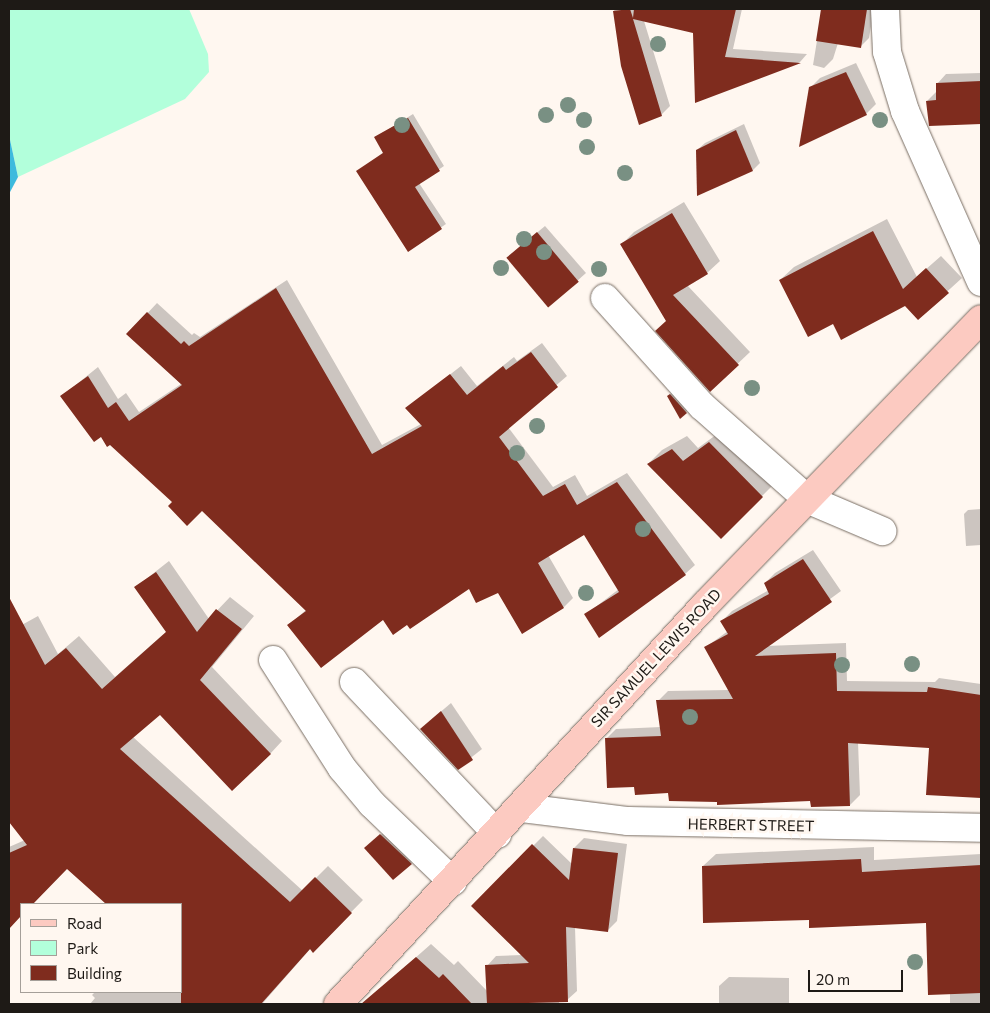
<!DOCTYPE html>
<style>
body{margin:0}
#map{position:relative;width:990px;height:1013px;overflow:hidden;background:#fff7f0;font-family:Commissioner,sans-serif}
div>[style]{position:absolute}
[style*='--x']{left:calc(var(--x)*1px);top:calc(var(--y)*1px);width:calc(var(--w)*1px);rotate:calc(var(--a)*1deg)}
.green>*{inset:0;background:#b2ffdb}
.water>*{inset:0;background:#3dbadd}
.shadow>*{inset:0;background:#0003}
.building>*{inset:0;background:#7f2c1e;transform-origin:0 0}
.roads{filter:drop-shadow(0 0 1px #796e64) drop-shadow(0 0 1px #796e64)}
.minor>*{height:28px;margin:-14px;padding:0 14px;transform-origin:14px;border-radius:14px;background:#fff}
.major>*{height:28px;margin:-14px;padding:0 14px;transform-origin:14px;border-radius:14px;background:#fccac1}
.trees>*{width:16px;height:16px;margin:-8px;border-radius:50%;background:#799083}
span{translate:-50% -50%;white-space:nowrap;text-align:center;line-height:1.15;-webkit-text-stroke:5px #fff7f0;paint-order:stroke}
.street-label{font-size:15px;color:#1e1a16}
.frame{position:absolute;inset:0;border:10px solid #1e1a16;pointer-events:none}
.legend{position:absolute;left:20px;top:903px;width:162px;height:90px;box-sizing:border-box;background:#fff7f0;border:1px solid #a59f99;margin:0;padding:6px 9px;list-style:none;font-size:15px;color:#1e1a16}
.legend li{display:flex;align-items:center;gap:10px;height:25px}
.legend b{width:25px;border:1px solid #a59f99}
.scale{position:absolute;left:808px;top:970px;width:95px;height:22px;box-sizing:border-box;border:2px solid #1e1a16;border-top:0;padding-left:6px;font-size:15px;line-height:18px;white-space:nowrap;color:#1e1a16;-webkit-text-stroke:4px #fff7f0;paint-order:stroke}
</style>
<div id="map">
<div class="green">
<div style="clip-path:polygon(9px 9px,189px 9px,208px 54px,209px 72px,185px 99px,18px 177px,9px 135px)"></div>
</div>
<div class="water">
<div style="clip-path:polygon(9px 135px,18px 177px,9px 194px)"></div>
</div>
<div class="shadow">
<div style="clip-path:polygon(614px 9px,742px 9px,733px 49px,807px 54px,800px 62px,696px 102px,695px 32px,644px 21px,670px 106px,661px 115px,622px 66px)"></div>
<div style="clip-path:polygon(819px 9px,874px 9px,869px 38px,860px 47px,838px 43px,833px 59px,824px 68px,813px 65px,822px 10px)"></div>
<div style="clip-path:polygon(856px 63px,876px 104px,866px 114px,801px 145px,810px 88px,820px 78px)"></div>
<div style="clip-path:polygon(981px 73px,981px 122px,930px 125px,927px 101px,937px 91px,937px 84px,946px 74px)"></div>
<div style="clip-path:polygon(413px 114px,444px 166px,419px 183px,446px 224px,408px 250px,358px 171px,384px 152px,376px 137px)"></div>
<div style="clip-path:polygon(744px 124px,760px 163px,753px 170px,697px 150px,705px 143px)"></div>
<div style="clip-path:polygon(684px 202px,720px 261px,707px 273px,687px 285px,750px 352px,710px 390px,622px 244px,634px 232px)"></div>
<div style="clip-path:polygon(887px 219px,917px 277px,941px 256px,962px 278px,918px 318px,905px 304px,780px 280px,794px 267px)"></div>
<div style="clip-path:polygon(545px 226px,586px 273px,548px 307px,515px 251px)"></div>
<div style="clip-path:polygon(287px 280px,382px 445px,421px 424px,407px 408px,461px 366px,477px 386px,514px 357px,517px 361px,542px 343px,567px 376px,508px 427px,553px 487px,575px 475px,587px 496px,627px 473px,695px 565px,685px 574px,585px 615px,619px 589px,585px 534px,548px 555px,573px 598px,564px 607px,469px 587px,407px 623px,383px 618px,289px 625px,307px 609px,202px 510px,174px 502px,62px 396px,98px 367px,118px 399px,126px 393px,139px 412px,181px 384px,128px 334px,157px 303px,192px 335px,194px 333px,200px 337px)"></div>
<div style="clip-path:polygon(680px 385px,696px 402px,681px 417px,668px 396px)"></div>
<div style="clip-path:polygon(724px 429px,776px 482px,721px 537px,648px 464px,662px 450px,687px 436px,698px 448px)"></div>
<div style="clip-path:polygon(981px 509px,981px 545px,966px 546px,964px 514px,968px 510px)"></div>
<div style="clip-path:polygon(813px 550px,841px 591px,766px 646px,846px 643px,847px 681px,935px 682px,939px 678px,981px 684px,981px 796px,927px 794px,930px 747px,858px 742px,860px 795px,850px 805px,812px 800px,718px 801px,636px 785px,606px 739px,616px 729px,661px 727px,658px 701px,668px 691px,729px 690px,706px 647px,728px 631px,722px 621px,732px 611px,769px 590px,765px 583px,775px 573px)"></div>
<div style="clip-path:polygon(169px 561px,209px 619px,230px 597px,254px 616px,212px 667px,282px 741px,270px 754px,160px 714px,133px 737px,303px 891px,328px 866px,363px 900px,313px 951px,311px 948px,262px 1004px,90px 1004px,95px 998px,92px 995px,95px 992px,181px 992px,181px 904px,108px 904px,67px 868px,31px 904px,21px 904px,21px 914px,14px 921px,9px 916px,9px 847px,25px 840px,9px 820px,9px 632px,38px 616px,58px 654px,79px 636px,115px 677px,167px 631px,136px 587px)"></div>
<div style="clip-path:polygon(451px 703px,482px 749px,458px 768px,431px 720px)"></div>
<div style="clip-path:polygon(386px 830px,415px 859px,411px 863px,371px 844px)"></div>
<div style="clip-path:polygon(543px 836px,572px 864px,574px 848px,584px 838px,627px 844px,617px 921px,607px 931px,575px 927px,577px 991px,567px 1000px,559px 1001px,559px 1004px,503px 1004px,503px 999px,497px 1004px,379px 1004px,371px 997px,431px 944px,454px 965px,458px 961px,488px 992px,487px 966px,496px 956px,522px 955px,473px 906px)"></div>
<div style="clip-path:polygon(874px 847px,874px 860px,981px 854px,981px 1004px,950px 1004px,950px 993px,927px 922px,810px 918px,703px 866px,716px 854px)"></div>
<div style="clip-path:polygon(729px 977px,789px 978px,789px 1004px,719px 1004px,719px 986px)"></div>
</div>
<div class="building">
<div style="clip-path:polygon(630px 9px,633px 18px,634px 9px,736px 9px,725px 57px,801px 63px,695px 103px,693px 33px,633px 19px,662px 116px,639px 125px,621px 66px,613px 11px)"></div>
<div style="clip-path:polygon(821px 9px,867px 9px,861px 48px,816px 41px)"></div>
<div style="clip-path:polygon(846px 72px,867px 115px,799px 147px,809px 87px)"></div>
<div style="clip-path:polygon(981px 81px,981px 124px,929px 126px,926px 101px,936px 100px,936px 83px)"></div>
<div style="clip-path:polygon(408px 118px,440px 171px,415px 187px,442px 229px,408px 252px,356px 171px,383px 153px,374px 137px)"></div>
<div style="clip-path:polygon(736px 130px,753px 171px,697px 196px,696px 150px)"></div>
<div style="clip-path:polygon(672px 213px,708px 274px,673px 295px,739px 365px,710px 392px,655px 331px,666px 321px,620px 244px)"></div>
<div style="clip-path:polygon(873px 231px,903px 289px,926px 268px,949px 293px,918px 320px,905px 306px,841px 340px,833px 324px,808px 337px,779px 280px)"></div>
<div style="left:537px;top:232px;width:65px;height:40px;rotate:50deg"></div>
<div style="clip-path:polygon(276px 288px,372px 454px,422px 426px,405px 408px,450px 374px,467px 395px,503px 366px,506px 370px,531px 352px,558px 387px,499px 437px,543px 496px,565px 484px,577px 505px,617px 482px,686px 575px,599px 638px,584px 614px,619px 592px,584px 535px,538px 563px,564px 608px,522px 634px,498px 593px,476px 603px,469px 589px,410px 629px,407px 625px,393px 635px,383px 620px,321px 668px,287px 625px,306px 611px,202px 511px,187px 526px,168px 506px,172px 502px,110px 445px,107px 447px,101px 437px,94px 442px,60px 396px,88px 376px,108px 408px,116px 402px,129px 421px,182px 385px,126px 334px,147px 312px,181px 344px,184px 341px,189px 346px)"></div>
<div style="clip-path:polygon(670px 394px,687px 413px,680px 419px,667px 396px)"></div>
<div style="clip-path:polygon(709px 442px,763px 497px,721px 539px,647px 464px,672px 449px,683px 461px)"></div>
<div style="clip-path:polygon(803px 559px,832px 602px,755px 656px,836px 653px,837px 691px,927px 692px,928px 687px,981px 695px,981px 798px,926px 795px,929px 748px,848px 743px,850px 806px,811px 807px,810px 801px,717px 805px,717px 802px,669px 801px,668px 793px,635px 795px,634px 787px,607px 788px,605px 738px,661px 736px,656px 700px,733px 699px,704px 647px,728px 634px,720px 621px,769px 594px,764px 583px)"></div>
<div style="clip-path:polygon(156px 572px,197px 632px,216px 609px,242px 629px,200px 680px,271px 754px,232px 791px,160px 715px,120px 749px,290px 902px,315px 877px,352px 913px,313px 953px,310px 949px,261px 1004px,181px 1004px,181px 904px,106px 904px,67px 869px,33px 904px,21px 904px,21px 916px,9px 929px,9px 853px,27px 845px,9px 822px,9px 597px,45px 665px,66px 648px,102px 689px,166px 632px,134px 587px)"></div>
<div style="clip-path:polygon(441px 711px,473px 760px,458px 770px,420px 729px)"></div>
<div style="clip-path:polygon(380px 834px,412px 864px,393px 880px,364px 848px)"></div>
<div style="clip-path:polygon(532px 844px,569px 880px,573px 848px,618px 853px,608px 932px,566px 927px,568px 1002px,487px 1004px,485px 965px,529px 963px,471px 906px)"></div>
<div style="clip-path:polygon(861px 859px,862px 872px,981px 865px,981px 993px,928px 995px,926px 923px,809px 928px,809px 920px,703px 923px,702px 866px)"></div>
<div style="clip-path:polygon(416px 957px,439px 978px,443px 974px,472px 1004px,361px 1004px)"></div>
</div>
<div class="roads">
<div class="minor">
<div style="--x:885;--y:9;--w:43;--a:87.3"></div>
<div style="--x:887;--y:52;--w:62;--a:73"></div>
<div style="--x:905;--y:111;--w:187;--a:66"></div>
<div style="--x:605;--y:298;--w:145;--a:48.1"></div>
<div style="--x:702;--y:406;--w:140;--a:41.5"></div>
<div style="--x:807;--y:499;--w:82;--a:23.1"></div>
<div style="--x:273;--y:660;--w:128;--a:57.4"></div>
<div style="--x:342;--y:768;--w:47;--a:50.2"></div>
<div style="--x:372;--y:804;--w:112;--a:43.9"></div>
<div style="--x:354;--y:682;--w:209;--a:46.7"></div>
<div style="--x:522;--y:808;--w:107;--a:7"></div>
<div style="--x:628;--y:821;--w:353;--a:1.1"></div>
</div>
<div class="major">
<div style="--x:338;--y:1004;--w:542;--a:-47.39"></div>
<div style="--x:705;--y:605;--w:397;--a:-46"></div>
</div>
</div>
<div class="trees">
<div style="left:658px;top:44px"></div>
<div style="left:568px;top:105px"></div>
<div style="left:546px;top:115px"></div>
<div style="left:584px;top:120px"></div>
<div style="left:880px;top:120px"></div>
<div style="left:402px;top:125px"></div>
<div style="left:587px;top:147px"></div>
<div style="left:625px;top:173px"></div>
<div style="left:524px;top:239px"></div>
<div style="left:544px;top:252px"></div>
<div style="left:501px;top:268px"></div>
<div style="left:599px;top:269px"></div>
<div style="left:752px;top:388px"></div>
<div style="left:537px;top:426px"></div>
<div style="left:517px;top:453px"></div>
<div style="left:643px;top:529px"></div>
<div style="left:586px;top:593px"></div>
<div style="left:912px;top:664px"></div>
<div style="left:842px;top:665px"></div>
<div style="left:690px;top:717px"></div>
<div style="left:915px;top:962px"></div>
</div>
<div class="street-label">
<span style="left:656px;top:658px;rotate:-47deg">SIR SAMUEL LEWIS ROAD</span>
<span style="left:751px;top:825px;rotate:1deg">HERBERT STREET</span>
</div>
<div class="frame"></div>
<ul class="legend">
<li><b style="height:6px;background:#fccac1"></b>Road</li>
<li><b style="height:14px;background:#b2ffdb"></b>Park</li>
<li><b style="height:14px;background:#7f2c1e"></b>Building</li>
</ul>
<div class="scale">20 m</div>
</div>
